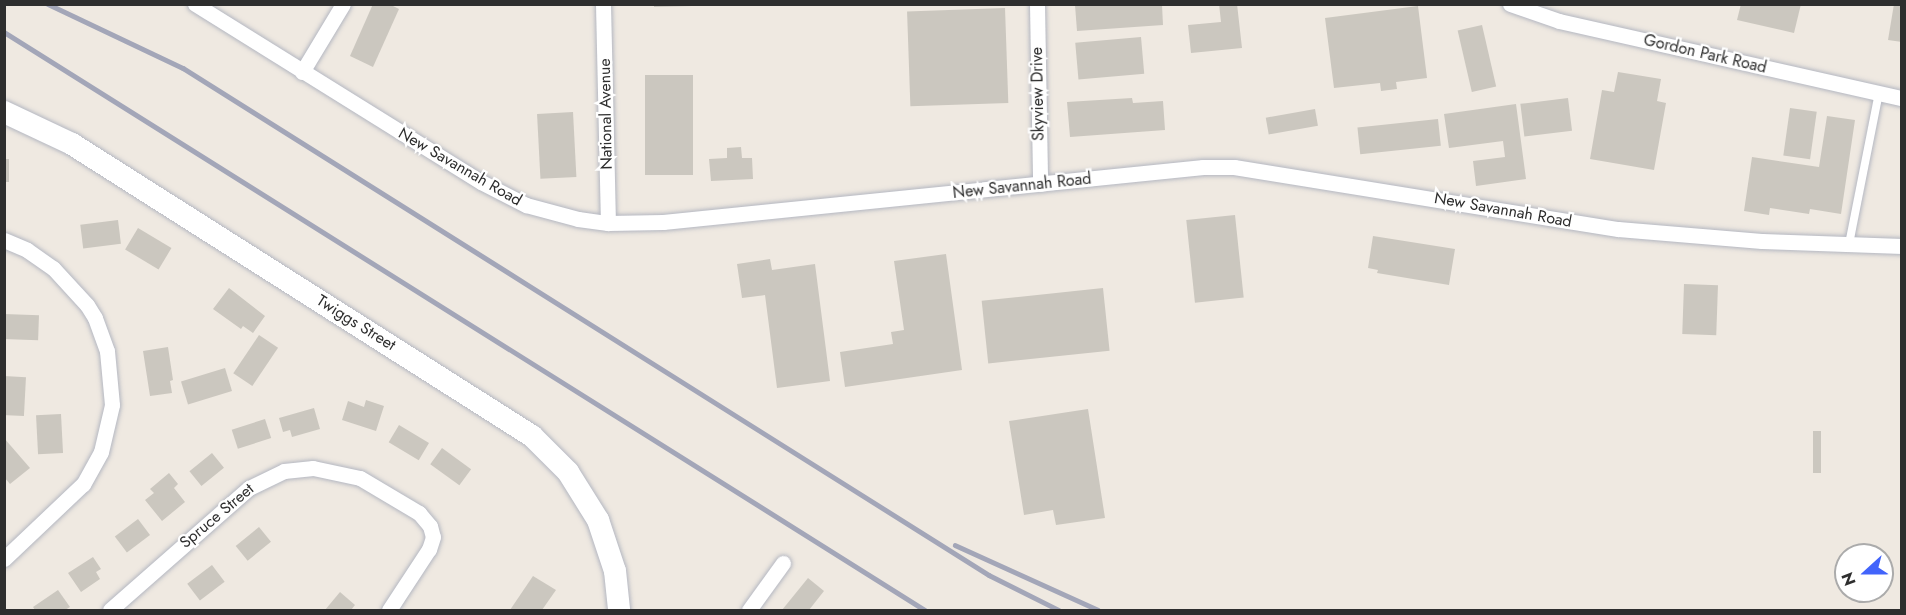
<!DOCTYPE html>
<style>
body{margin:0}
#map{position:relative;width:1906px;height:615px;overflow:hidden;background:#efe9e1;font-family:Jost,sans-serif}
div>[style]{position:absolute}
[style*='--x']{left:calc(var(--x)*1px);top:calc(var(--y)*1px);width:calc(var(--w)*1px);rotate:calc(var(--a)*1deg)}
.building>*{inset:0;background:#cbc7bf;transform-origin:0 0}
.roads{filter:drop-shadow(0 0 2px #b4b7c1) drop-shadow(0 0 2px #b4b7c1)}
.lane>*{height:8px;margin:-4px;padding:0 4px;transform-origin:4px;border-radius:4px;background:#fff}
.street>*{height:15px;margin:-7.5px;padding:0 7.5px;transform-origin:7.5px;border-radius:7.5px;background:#fff}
.secondary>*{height:22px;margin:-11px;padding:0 11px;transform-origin:11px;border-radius:11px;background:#fff}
.rail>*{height:4.5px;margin:-2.25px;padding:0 2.25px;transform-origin:2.25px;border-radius:2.25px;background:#a3a6b8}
span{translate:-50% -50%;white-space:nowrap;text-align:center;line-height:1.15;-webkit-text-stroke:4.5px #fff;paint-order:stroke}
.street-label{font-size:16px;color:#2e2e2e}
.frame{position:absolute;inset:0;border:6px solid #2e2e2e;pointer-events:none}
.north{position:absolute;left:1834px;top:543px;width:60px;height:60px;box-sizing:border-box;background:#fff;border:2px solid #ababab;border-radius:50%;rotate:249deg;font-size:16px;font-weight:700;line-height:24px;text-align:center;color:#2e2e2e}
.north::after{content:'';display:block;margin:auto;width:21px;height:27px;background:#4264fb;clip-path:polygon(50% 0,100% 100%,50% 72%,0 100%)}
</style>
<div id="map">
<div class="building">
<div style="clip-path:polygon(373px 4px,389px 4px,399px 9px,373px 67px,350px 56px)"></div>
<div style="clip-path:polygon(654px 4px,692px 4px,692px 6px,654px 7px)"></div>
<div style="clip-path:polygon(1219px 4px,1237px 4px,1242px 48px,1191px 53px,1188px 25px,1221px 22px)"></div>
<div style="clip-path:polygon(1741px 4px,1801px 4px,1794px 33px,1737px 20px)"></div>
<div style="clip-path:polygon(1894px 4px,1902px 4px,1902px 42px,1888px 40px)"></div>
<div style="clip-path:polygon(1075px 5px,1162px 5px,1163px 25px,1077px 31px)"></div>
<div style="clip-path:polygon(1418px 6px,1427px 78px,1396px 82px,1397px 89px,1381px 91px,1380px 83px,1334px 88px,1325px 18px)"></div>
<div style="left:1005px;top:8px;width:95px;height:98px;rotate:88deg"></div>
<div style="left:1482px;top:25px;width:63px;height:25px;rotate:77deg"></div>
<div style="left:1141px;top:37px;width:37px;height:66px;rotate:85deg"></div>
<div style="clip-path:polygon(1618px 72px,1661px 79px,1657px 101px,1666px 103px,1654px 170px,1590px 159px,1602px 90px,1614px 92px)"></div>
<div style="left:645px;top:75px;width:48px;height:100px"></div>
<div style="clip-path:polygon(1132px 98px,1133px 103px,1163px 101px,1165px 130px,1070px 137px,1067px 102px)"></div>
<div style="left:1568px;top:98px;width:33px;height:48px;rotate:83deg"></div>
<div style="clip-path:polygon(1516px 104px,1526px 179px,1476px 186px,1473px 161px,1505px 157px,1503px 141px,1449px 148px,1444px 114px)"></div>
<div style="left:1790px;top:108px;width:27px;height:48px;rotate:8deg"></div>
<div style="left:1315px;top:109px;width:17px;height:50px;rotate:80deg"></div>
<div style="left:573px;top:112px;width:65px;height:36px;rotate:87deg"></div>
<div style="clip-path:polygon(1827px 116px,1855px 120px,1841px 214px,1810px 209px,1809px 214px,1770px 208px,1769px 215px,1744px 211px,1752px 157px,1819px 167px)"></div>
<div style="left:1438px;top:119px;width:27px;height:81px;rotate:84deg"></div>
<div style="clip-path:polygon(741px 147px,742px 158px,752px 158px,753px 179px,711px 181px,709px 159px,727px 158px,727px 148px)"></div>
<div style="left:5px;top:159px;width:4px;height:23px"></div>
<div style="left:1235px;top:215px;width:83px;height:49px;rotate:84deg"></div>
<div style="left:118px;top:220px;width:24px;height:38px;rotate:83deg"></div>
<div style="left:138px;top:228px;width:39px;height:25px;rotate:31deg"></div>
<div style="clip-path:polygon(1373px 236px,1455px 249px,1449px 285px,1377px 273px,1378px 270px,1368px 268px)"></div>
<div style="clip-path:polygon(946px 254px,962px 370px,845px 387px,840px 352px,893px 344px,891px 332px,904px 330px,894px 261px)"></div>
<div style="clip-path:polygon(770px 259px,772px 270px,815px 264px,830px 381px,777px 388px,765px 295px,742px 298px,737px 264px)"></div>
<div style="left:1684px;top:284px;width:34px;height:50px;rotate:2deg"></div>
<div style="clip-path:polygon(229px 288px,265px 316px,253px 333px,243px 326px,241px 329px,213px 309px)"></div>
<div style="left:1103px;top:288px;width:63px;height:122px;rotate:84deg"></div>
<div style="left:4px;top:314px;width:35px;height:25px;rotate:2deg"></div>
<div style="left:259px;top:335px;width:23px;height:46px;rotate:34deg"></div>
<div style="clip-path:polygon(168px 347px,173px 380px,170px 381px,172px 393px,150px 396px,143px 351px)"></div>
<div style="left:225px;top:368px;width:24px;height:46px;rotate:73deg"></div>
<div style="left:4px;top:376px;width:22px;height:39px;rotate:3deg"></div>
<div style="clip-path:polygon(366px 400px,384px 406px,376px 431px,342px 420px,348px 401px,364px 407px)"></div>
<div style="clip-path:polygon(314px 408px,320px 429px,292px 437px,290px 430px,283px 432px,279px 418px)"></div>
<div style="clip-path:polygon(1088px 409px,1105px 518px,1056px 525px,1053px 510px,1024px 515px,1009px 421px)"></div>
<div style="left:61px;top:414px;width:39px;height:25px;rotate:87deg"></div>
<div style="left:265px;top:419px;width:20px;height:35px;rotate:72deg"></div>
<div style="left:399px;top:425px;width:35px;height:20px;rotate:31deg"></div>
<div style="left:1813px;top:431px;width:8px;height:42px"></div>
<div style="clip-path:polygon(4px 438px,30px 468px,10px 484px,4px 477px)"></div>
<div style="left:442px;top:448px;width:36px;height:20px;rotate:36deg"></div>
<div style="left:212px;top:453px;width:19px;height:29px;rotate:51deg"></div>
<div style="clip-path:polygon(169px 473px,178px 484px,174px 488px,185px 502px,162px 521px,145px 500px,154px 493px,150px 489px)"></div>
<div style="left:138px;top:519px;width:20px;height:29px;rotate:53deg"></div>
<div style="left:259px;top:527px;width:19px;height:30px;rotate:51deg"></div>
<div style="clip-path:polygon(93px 557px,101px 569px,96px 572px,100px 579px,81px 592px,68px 573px)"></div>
<div style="left:212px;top:565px;width:21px;height:31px;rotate:53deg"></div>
<div style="clip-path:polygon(533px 576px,556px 590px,542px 610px,510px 610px)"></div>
<div style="clip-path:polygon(808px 578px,824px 591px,809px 610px,782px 610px)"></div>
<div style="clip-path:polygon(58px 590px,70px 607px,65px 610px,35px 610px,33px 607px)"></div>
<div style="clip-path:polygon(340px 592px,355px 605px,351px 610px,325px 610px)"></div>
</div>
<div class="roads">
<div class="lane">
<div style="--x:1849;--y:244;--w:154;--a:-78.8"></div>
</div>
<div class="street">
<div style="--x:195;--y:4;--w:337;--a:31.9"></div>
<div style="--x:481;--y:182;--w:51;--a:27.1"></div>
<div style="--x:526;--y:205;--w:54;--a:15.1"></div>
<div style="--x:578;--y:219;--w:30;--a:8"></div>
<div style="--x:608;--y:223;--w:55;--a:-1"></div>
<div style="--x:663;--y:222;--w:543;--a:-5.82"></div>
<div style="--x:1203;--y:167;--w:31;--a:0"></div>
<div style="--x:1234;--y:167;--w:389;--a:9.2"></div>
<div style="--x:1618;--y:229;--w:144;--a:4.8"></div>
<div style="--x:1762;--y:241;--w:140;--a:2"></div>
<div style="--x:603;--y:4;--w:219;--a:88.7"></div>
<div style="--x:1037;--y:4;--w:180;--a:89"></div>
<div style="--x:1510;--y:4;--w:52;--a:19.1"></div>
<div style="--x:1559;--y:21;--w:352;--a:12.7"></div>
<div style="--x:302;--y:72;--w:79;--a:-58.9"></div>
<div style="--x:4;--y:240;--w:25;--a:23"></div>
<div style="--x:27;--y:250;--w:32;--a:35"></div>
<div style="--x:53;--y:268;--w:50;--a:47.4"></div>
<div style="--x:87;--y:305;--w:15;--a:58"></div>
<div style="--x:95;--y:318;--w:35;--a:70"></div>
<div style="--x:107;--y:351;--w:54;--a:84.7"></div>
<div style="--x:112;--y:405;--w:48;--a:103.2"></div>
<div style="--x:101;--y:452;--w:37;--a:119"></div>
<div style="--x:83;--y:484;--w:109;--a:136.5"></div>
<div style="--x:110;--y:610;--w:185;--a:-41.3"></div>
<div style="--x:249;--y:488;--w:39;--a:-26"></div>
<div style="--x:284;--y:471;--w:29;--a:-6"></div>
<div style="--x:313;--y:468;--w:48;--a:12"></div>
<div style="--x:360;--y:478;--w:69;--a:30.7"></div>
<div style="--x:419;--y:513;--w:17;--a:50"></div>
<div style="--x:430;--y:526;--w:11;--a:75"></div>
<div style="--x:433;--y:537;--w:13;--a:108"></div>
<div style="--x:429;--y:549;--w:73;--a:123.3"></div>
<div style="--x:749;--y:610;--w:58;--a:-54.1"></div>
</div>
<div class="secondary">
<div style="--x:4;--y:112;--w:75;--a:25.2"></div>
<div style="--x:72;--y:144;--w:545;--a:32.41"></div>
<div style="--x:532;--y:436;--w:51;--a:45"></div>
<div style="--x:568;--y:472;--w:57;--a:58"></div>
<div style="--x:598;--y:520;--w:54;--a:71.6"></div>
<div style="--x:615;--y:571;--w:39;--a:84"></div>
</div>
</div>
<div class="rail">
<div style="--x:48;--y:4;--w:149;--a:25.4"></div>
<div style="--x:183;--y:68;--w:952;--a:32.17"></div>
<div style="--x:989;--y:575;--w:78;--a:26.6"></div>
<div style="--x:4;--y:32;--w:1087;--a:32.11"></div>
<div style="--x:955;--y:545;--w:157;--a:24.4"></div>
</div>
<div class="street-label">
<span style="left:1705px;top:54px;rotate:13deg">Gordon Park Road</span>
<span style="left:1038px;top:94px;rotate:-91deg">Skyview Drive</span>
<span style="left:606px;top:114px;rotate:-91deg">National Avenue</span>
<span style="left:460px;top:167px;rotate:30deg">New Savannah Road</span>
<span style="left:1022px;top:186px;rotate:-6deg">New Savannah Road</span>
<span style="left:1503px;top:210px;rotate:10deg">New Savannah Road</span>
<span style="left:356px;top:323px;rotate:32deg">Twiggs Street</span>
<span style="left:217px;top:516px;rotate:-40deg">Spruce Street</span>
</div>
<div class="frame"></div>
<div class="north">N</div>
</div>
